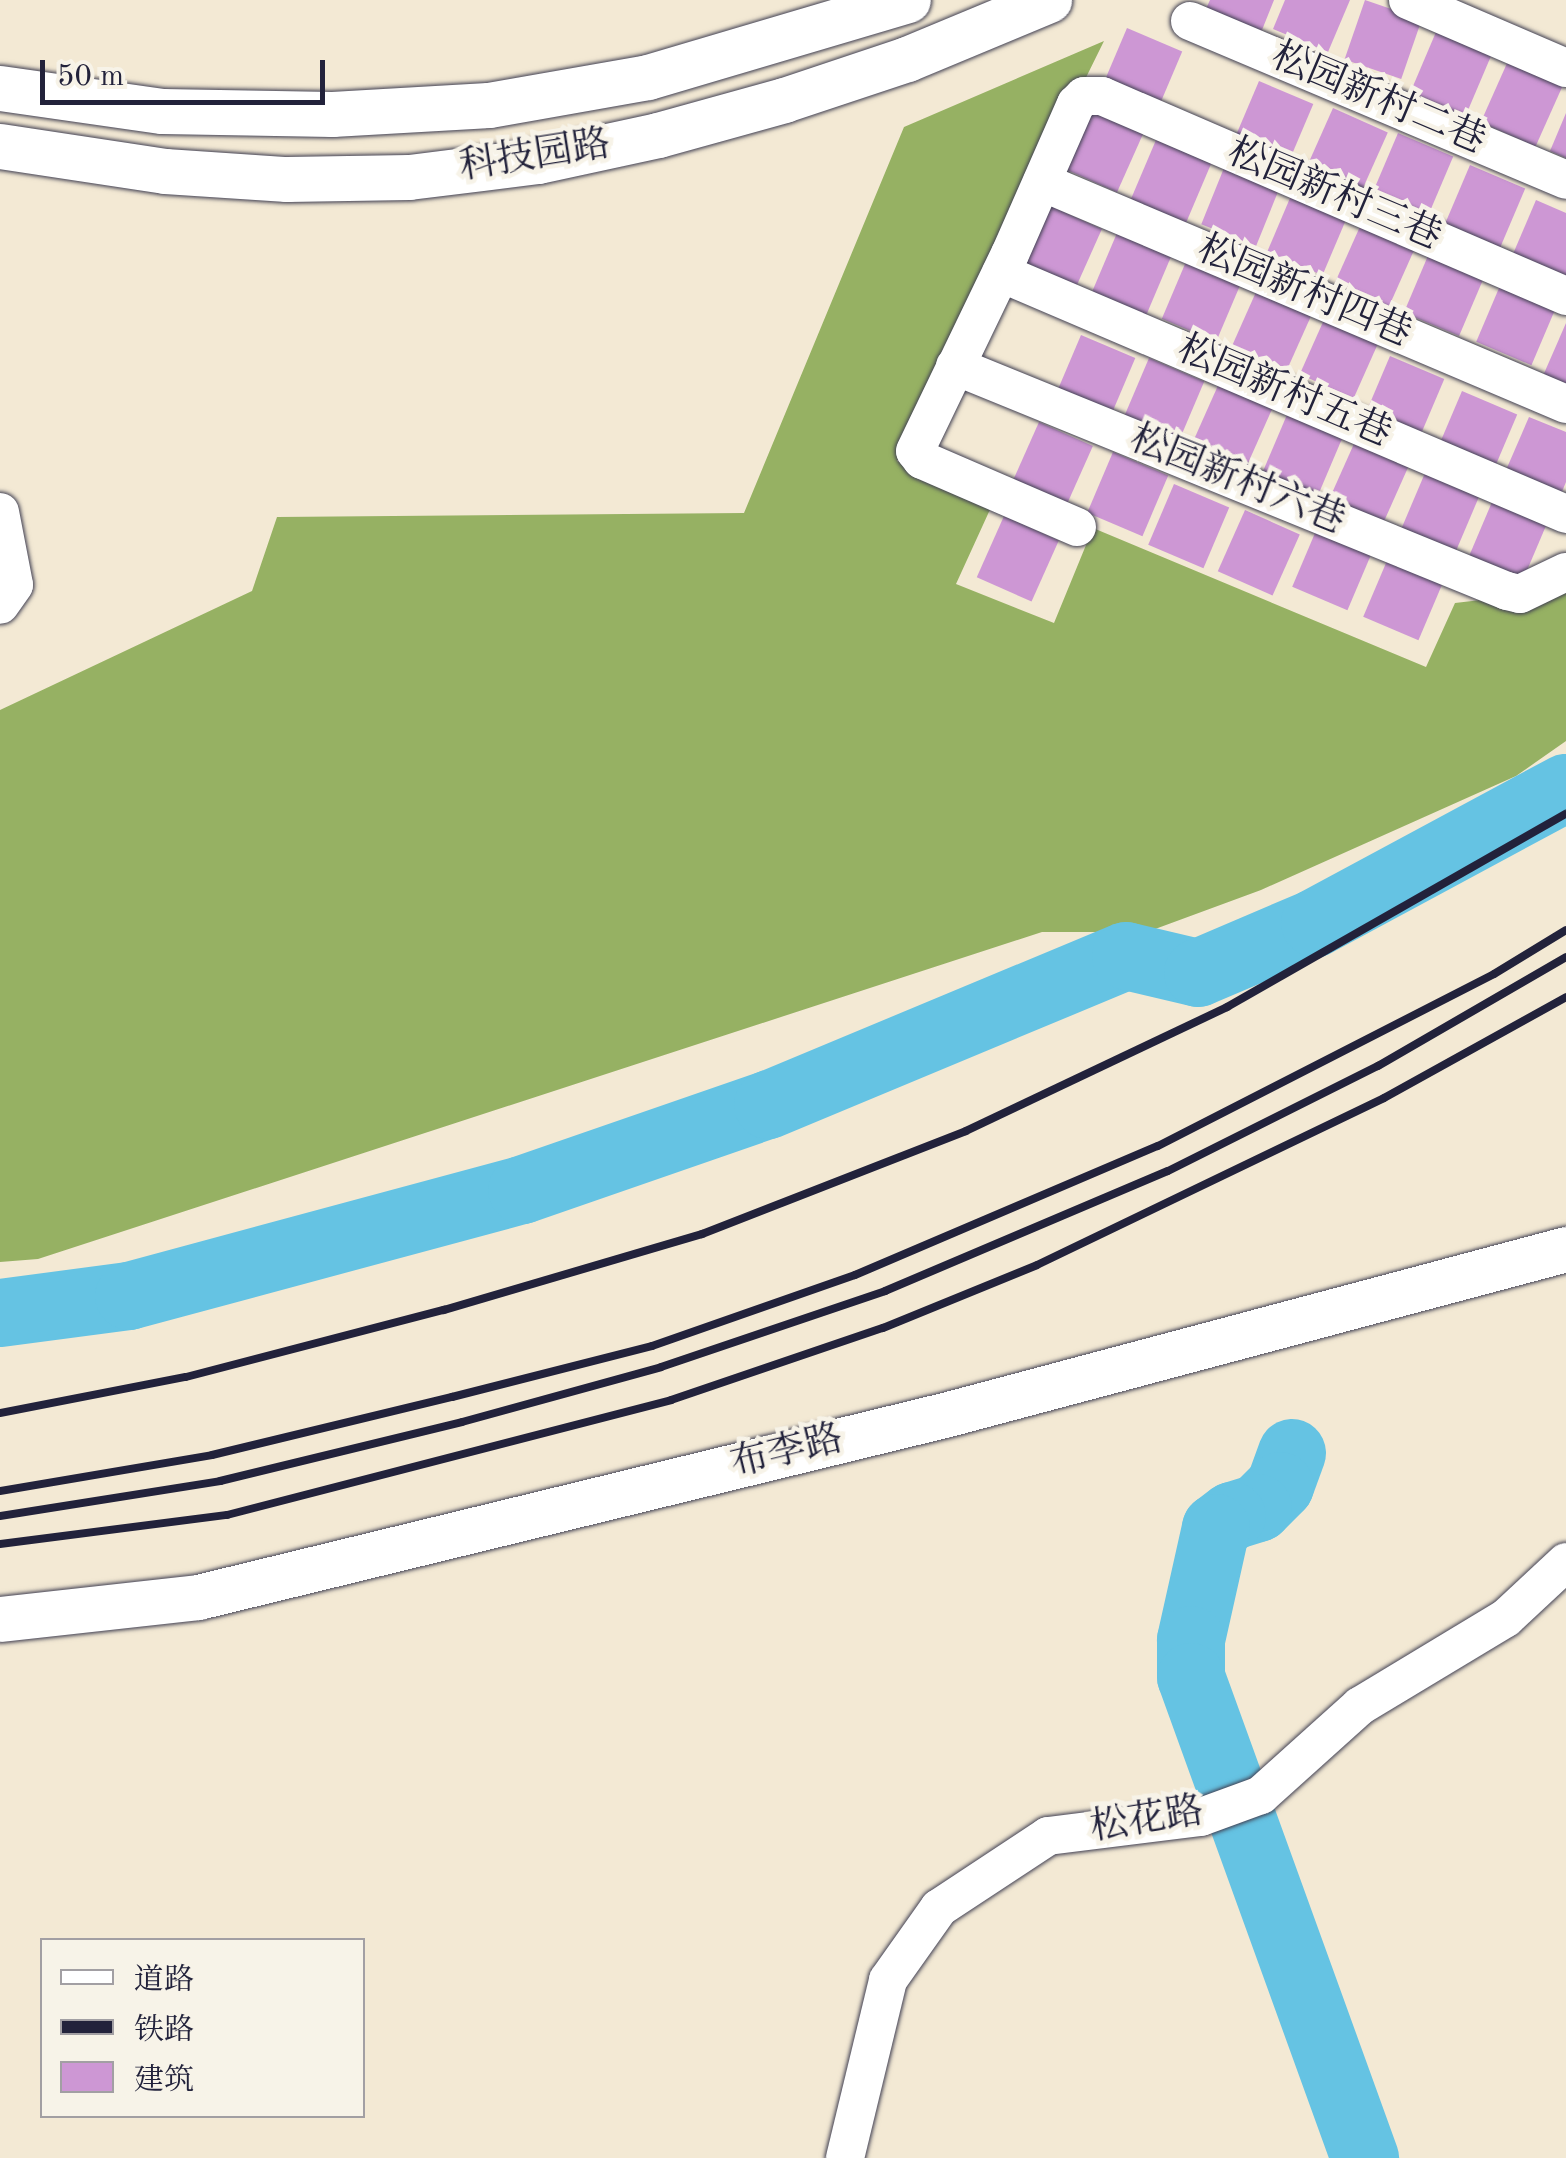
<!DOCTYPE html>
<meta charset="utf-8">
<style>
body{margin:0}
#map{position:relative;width:1566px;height:2158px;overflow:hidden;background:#f3e9d4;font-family:"Old Standard TT","Noto Serif SC",serif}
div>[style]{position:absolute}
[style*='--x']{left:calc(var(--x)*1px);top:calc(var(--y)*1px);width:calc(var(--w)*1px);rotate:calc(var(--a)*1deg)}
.forest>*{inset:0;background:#96b163}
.river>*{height:68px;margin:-34px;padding:0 34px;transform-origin:34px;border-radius:34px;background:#65c3e3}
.building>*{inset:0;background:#cd97d4;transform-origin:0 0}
.roads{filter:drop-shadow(0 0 2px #414052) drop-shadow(0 0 2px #414052)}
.minor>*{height:38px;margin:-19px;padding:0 19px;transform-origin:19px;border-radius:19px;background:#fff}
.major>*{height:45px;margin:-22.5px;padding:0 22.5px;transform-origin:22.5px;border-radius:22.5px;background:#fff}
.rail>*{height:8px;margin:-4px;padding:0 4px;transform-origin:4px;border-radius:4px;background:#22223b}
span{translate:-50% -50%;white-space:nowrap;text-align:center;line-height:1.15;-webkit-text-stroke:9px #f7f3e8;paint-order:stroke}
.street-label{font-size:38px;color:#22223b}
.legend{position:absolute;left:40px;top:1938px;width:325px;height:180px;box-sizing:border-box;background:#f7f3e8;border:2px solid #a29fa3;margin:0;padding:12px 18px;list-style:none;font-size:30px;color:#22223b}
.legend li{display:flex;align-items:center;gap:20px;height:50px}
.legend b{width:50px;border:2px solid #a29fa3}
.scale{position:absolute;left:40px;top:60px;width:285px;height:45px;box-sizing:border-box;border:5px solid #22223b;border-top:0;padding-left:12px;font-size:30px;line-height:35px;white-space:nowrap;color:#22223b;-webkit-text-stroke:8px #f7f3e8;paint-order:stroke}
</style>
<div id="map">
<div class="forest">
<div style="clip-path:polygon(1104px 41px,897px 461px,993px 503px,956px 584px,1054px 623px,1093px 528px,1426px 667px,1455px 603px,1566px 590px,1566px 741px,1516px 776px,1261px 890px,1147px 932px,1042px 932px,38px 1259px,0 1262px,0 710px,252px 591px,277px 517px,744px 513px,904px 127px)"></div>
</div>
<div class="river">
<div style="--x:0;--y:1313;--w:130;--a:-7.5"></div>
<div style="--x:129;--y:1296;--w:407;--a:-15.1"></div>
<div style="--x:522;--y:1190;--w:260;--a:-19.1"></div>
<div style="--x:768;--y:1105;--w:388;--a:-22.6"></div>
<div style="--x:1126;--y:956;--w:74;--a:13.3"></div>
<div style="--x:1198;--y:973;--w:127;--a:-23.1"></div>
<div style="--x:1315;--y:923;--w:285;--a:-28.3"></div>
<div style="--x:1292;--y:1453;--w:35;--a:110"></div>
<div style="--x:1280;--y:1486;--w:31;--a:135"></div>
<div style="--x:1258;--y:1508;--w:27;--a:163"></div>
<div style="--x:1232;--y:1516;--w:20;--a:143"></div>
<div style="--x:1216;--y:1528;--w:115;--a:102.6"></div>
<div style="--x:1191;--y:1640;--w:37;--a:90"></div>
<div style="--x:1191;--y:1677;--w:512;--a:70.11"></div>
</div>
<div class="building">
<div style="clip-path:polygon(1210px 0,1274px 0,1260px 35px,1205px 11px)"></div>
<div style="clip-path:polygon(1285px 0,1350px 0,1328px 52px,1273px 29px)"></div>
<div style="left:1365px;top:0;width:60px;height:63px;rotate:19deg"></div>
<div style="left:1127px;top:28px;width:60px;height:66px;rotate:23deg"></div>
<div style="left:1436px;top:32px;width:60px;height:66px;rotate:23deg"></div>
<div style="left:1508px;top:61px;width:60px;height:67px;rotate:24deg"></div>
<div style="left:1259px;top:81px;width:59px;height:67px;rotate:23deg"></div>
<div style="left:1090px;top:108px;width:59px;height:66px;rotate:24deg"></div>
<div style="left:1333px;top:108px;width:60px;height:67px;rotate:24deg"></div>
<div style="clip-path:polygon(1566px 113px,1566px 158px,1550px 151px)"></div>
<div style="left:1398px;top:133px;width:60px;height:66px;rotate:23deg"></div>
<div style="left:1156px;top:140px;width:60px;height:66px;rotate:23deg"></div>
<div style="left:1226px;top:163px;width:59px;height:66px;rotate:22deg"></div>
<div style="left:1470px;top:165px;width:60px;height:66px;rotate:23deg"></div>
<div style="left:1293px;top:191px;width:60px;height:66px;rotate:23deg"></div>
<div style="clip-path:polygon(1536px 200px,1566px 213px,1566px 281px,1510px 261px)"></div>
<div style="left:1048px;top:205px;width:59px;height:68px;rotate:24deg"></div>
<div style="left:1362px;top:222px;width:59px;height:66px;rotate:24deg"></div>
<div style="left:1117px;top:233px;width:59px;height:67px;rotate:23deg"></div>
<div style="left:1430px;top:251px;width:60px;height:67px;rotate:23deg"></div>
<div style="left:1188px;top:257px;width:59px;height:67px;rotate:23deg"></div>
<div style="left:1502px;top:281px;width:60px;height:66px;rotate:23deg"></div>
<div style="left:1256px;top:292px;width:60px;height:67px;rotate:24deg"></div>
<div style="left:1327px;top:313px;width:59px;height:67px;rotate:24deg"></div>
<div style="clip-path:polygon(1566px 323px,1566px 396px,1539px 385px)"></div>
<div style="left:1081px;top:335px;width:59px;height:67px;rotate:23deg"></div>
<div style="left:1390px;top:356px;width:59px;height:66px;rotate:23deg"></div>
<div style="left:1149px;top:358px;width:60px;height:66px;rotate:23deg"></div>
<div style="left:1220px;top:381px;width:59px;height:67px;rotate:24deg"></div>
<div style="left:1462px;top:391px;width:60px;height:66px;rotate:23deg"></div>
<div style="left:1289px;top:410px;width:60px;height:66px;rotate:23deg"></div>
<div style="clip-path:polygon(1529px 417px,1566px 432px,1566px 482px,1558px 501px,1503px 477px)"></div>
<div style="left:1039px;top:422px;width:59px;height:66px;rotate:24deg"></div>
<div style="left:1357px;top:437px;width:59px;height:68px;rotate:24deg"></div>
<div style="left:1113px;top:452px;width:60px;height:66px;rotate:23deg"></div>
<div style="left:1425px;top:473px;width:59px;height:66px;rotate:23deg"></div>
<div style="left:1174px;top:484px;width:60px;height:66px;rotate:23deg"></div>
<div style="left:1492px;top:502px;width:59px;height:67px;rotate:23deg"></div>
<div style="left:1245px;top:510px;width:60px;height:67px;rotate:24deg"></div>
<div style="left:1004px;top:516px;width:60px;height:67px;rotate:24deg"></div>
<div style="left:1318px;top:526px;width:60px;height:66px;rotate:23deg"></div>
<div style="left:1389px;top:556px;width:60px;height:66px;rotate:23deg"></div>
</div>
<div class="roads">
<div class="minor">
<div style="--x:1408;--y:0;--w:172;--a:23.3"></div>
<div style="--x:1190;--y:21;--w:408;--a:22.9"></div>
<div style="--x:1042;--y:182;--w:569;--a:22.96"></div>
<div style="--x:1001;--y:273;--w:614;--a:23.1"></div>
<div style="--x:955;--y:366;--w:596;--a:22.18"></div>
<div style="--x:1507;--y:591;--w:13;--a:13"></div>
<div style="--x:1520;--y:594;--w:51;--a:-25.6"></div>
<div style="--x:0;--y:512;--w:74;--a:79.1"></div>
<div style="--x:14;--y:585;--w:24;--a:125"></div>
<div style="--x:1077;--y:527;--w:169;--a:-156.6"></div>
<div style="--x:922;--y:460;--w:11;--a:-128"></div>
<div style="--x:915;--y:451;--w:219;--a:-64.3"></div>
<div style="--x:1010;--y:254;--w:164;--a:-66.3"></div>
<div style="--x:1076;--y:104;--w:11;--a:-45"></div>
<div style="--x:1084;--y:96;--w:18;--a:0"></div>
<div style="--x:1102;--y:96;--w:505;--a:23.32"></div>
<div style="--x:845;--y:2158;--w:183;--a:-76.4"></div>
<div style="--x:888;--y:1980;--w:88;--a:-54.7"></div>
<div style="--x:939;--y:1908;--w:131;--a:-33.4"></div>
<div style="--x:1048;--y:1836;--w:154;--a:-7.1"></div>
<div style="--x:1201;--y:1817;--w:64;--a:-20.1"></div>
<div style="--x:1261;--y:1795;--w:133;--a:-42"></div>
<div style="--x:1360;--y:1706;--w:170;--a:-31.1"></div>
<div style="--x:1506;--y:1618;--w:82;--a:-43"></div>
</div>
<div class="major">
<div style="--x:0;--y:88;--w:164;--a:8.1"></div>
<div style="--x:162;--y:111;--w:170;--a:1"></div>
<div style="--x:332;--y:114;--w:157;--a:-3.3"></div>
<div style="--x:489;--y:105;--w:161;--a:-10"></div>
<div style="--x:648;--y:77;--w:271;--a:-16.5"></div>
<div style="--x:0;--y:146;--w:167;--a:8.6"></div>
<div style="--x:165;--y:171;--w:122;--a:3.8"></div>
<div style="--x:287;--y:179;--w:122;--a:-0.9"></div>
<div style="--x:409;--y:177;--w:130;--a:-7.1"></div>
<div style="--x:538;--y:161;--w:123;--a:-12.2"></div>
<div style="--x:658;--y:135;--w:131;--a:-15.5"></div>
<div style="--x:784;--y:100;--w:130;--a:-18.4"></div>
<div style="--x:907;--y:59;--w:154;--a:-22.6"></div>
<div style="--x:0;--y:1619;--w:199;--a:-6.3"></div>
<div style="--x:198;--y:1597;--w:772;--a:-13.71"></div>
<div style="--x:948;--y:1414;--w:640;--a:-14.95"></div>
</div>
</div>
<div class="rail">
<div style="--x:0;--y:1413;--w:189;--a:-11"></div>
<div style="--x:186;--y:1377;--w:267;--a:-14.6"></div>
<div style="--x:444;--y:1310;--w:269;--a:-16.4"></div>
<div style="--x:702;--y:1234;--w:283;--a:-21.3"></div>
<div style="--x:966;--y:1131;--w:289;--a:-25.4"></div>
<div style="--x:1227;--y:1007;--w:390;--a:-29.7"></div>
<div style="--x:0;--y:1491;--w:215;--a:-9.6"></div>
<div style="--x:212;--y:1455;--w:247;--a:-13.6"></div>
<div style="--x:452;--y:1397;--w:206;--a:-14.3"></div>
<div style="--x:652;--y:1346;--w:215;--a:-19.3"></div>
<div style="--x:855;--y:1275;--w:329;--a:-23.1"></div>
<div style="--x:1158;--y:1146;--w:377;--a:-27.1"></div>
<div style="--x:1494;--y:974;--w:84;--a:-31.4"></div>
<div style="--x:0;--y:1516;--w:223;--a:-9"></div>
<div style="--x:220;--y:1481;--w:249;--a:-13.7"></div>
<div style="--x:462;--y:1422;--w:206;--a:-15.4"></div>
<div style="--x:661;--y:1367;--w:237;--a:-18.7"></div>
<div style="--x:885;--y:1291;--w:307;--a:-23"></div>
<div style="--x:1168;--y:1171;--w:235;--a:-26.6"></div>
<div style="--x:1378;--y:1066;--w:217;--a:-30.1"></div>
<div style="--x:0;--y:1544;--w:229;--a:-7.3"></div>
<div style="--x:227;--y:1515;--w:459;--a:-14.5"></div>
<div style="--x:671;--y:1400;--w:224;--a:-18.8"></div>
<div style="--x:883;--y:1328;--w:166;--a:-22.2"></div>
<div style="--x:1037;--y:1265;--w:385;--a:-25.7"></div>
<div style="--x:1384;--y:1098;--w:208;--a:-29"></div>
</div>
<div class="street-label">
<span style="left:1378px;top:100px;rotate:23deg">松园新村二巷</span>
<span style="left:535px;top:157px;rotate:-9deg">科技园路</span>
<span style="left:1334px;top:196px;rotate:23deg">松园新村三巷</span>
<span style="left:1304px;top:293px;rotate:23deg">松园新村四巷</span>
<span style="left:1284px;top:393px;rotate:23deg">松园新村五巷</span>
<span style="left:1237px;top:481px;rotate:22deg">松园新村六巷</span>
<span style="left:787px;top:1453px;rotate:-14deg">布李路</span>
<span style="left:1147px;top:1821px;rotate:-9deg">松花路</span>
</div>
<ul class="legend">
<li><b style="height:12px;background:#fff"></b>道路</li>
<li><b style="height:12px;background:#22223b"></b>铁路</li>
<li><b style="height:28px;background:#cd97d4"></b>建筑</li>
</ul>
<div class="scale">50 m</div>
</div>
